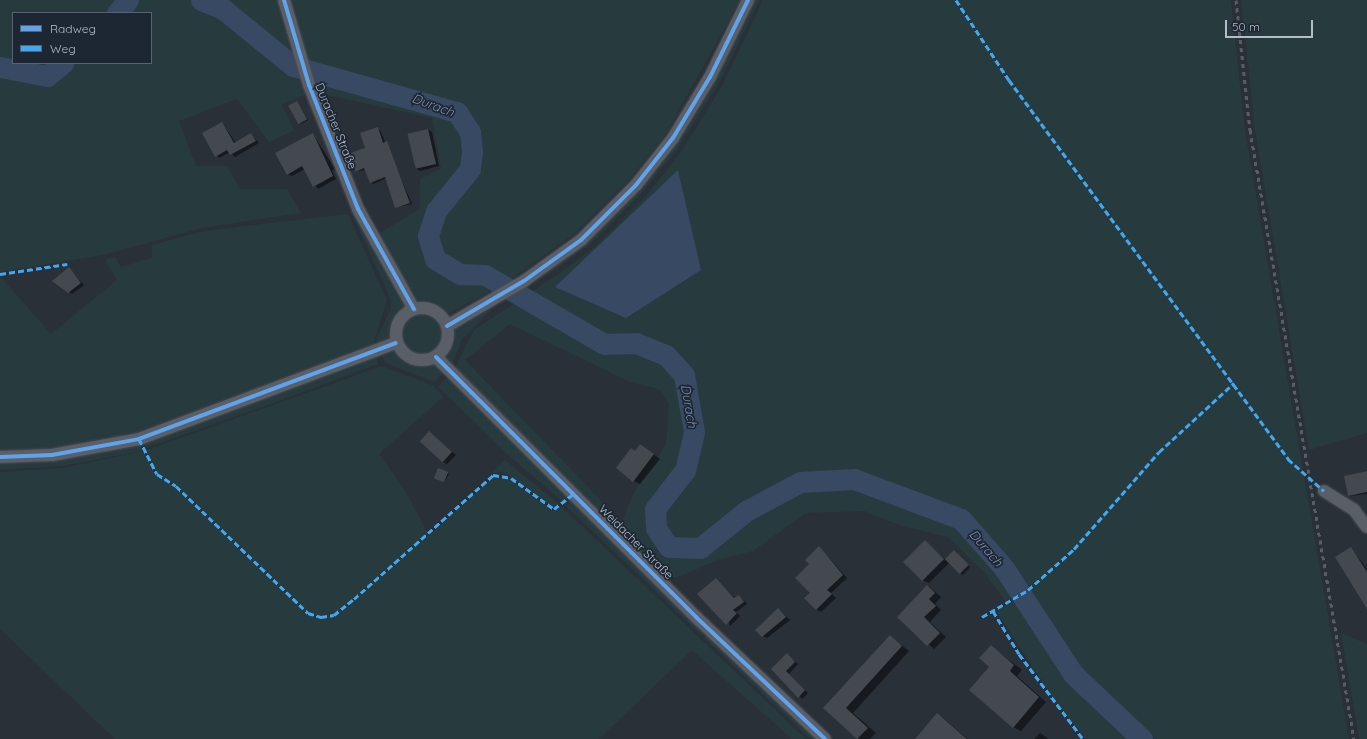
<!DOCTYPE html>
<meta charset="utf-8">
<style>
body{margin:0}
#map{position:relative;width:1367px;height:739px;overflow:hidden;background:#2a3038;font-family:Quicksand,sans-serif}
div>[style]{position:absolute}
[style*='--x']{left:calc(var(--x)*1px);top:calc(var(--y)*1px);width:calc(var(--w)*1px);rotate:calc(var(--a)*1deg)}
.green>*{inset:0;background:#273a3e}
.round{border-radius:50%}
.water>*{inset:0;background:#384963}
.shadow>*{inset:0;background:#0007;transform-origin:0 0}
.river>*{height:21px;margin:-10.5px;padding:0 10.5px;transform-origin:10.5px;border-radius:10.5px;background:#384963}
.building>*{inset:0;background:#444950;transform-origin:0 0}
.roads{filter:drop-shadow(0 0 1px #484c53) drop-shadow(0 0 1px #484c53)}
.minor>*{height:12px;margin:-6px;padding:0 6px;transform-origin:6px;border-radius:6px;background:#5a5e66}
.minor>.ring{margin:-6px;padding:0;box-sizing:content-box;background:none;border:12px solid #5a5e66;border-radius:50%}
.rail>*{height:3px;margin-top:-1.5px;transform-origin:0;background:repeating-linear-gradient(90deg,#595d64 0 4px,transparent 0 8px)}
.quiet>*{height:3px;margin-top:-1.5px;transform-origin:0;background:repeating-linear-gradient(90deg,#3fa9f5 0 6px,transparent 0 9px)}
.cycleway>*{height:4px;margin:-2px;padding:0 2px;transform-origin:2px;border-radius:2px;background:#60a3ed}
span{translate:-50% -50%;white-space:nowrap;text-align:center;line-height:1.15;-webkit-text-stroke:3.5px #1d2633;paint-order:stroke}
.street-label{font-size:12px;color:#b4bcc9}
.water-label{font-size:13px;color:#7c92b1;font-style:italic}
.legend{position:absolute;left:12px;top:12px;width:140px;height:52px;box-sizing:border-box;background:#1d2633;border:1px solid #59626f;margin:0;padding:5px 7px;list-style:none;font-size:12px;color:#b4bcc9}
.legend li{display:flex;align-items:center;gap:8px;height:20px}
.legend b{width:20px;border:1px solid #59626f}
.scale{position:absolute;left:1225px;top:20px;width:88px;height:18px;box-sizing:border-box;border:2px solid #b4bcc9;border-top:0;padding-left:5px;font-size:12px;line-height:14px;white-space:nowrap;color:#b4bcc9;-webkit-text-stroke:3px #1d2633;paint-order:stroke}
</style>
<div id="map">
<div class="green">
<div style="clip-path:polygon(evenodd,0 0,278px 0,307px 94px,282px 105px,294px 130px,269px 142px,237px 99px,179px 121px,196px 166px,227px 166px,240px 189px,287px 189px,301px 213px,202px 228px,103px 255px,0 272px,0 0,13px 13px,151px 13px,151px 63px,13px 63px,13px 13px)"></div>
<div style="clip-path:polygon(288px 0,740px 0,666px 134px,629px 180px,574px 234px,504px 284px,446px 315px,429px 303px,418px 302px,376px 235px,420px 209px,420px 179px,441px 169px,432px 118px,318px 93px)"></div>
<div style="clip-path:polygon(753px 0,760px 0,718px 85px,677px 150px,640px 195px,592px 243px,528px 289px,584px 245px,640px 188px)"></div>
<div style="clip-path:polygon(evenodd,763px 0,1231px 0,1245px 131px,1349px 739px,1086px 739px,1055px 701px,996px 611px,1030px 591px,1028px 587px,1005px 601px,984px 572px,948px 537px,902px 526px,864px 511px,806px 513px,753px 551px,718px 560px,666px 582px,454px 369px,474px 330px,566px 269px,596px 246px,644px 198px,681px 152px,722px 86px,763px 0,510px 324px,630px 382px,659px 389px,669px 404px,666px 444px,633px 494px,622px 522px,465px 360px,510px 324px)"></div>
<div style="clip-path:polygon(1241px 0,1367px 0,1367px 433px,1309px 450px,1255px 130px)"></div>
<div style="clip-path:polygon(356px 213px,406px 307px,395px 319px,391px 338px,378px 343px,376px 339px,391px 309px,391px 300px,352px 214px)"></div>
<div style="clip-path:polygon(348px 214px,387px 300px,373px 345px,134px 433px,51px 451px,0 453px,0 276px,51px 334px,117px 280px,105px 259px,115px 257px,121px 267px,152px 258px,152px 245px,204px 231px)"></div>
<div style="clip-path:polygon(493px 308px,462px 339px,452px 365px,446px 356px,455px 340px,454px 329px)"></div>
<div class="round" style="left:401px;top:313px;width:42px;height:42px"></div>
<div style="clip-path:polygon(395px 351px,403px 361px,414px 365px,434px 363px,444px 373px,434px 382px,386px 363px,382px 356px)"></div>
<div style="clip-path:polygon(376px 357px,378px 364px,282px 400px,146px 448px,143px 442px)"></div>
<div style="clip-path:polygon(382px 366px,434px 386px,443px 397px,379px 454px,406px 492px,429px 536px,493px 477px,509px 479px,554px 511px,562px 507px,806px 739px,792px 739px,692px 650px,599px 739px,115px 739px,0 629px,0 472px,63px 468px,144px 451px)"></div>
<div style="clip-path:polygon(447px 378px,568px 495px,562px 501px,509px 456px,438px 386px)"></div>
<div style="clip-path:polygon(140px 443px,142px 451px,63px 466px,0 470px,0 463px,55px 460px)"></div>
<div style="clip-path:polygon(505px 460px,559px 504px,554px 508px,503px 472px,491px 474px)"></div>
<div style="clip-path:polygon(572px 499px,706px 632px,702px 636px,566px 506px)"></div>
<div style="clip-path:polygon(1341px 633px,1367px 644px,1367px 739px,1359px 739px)"></div>
<div style="clip-path:polygon(708px 634px,819px 739px,810px 739px,793px 723px,704px 638px)"></div>
</div>
<div class="water">
<div style="clip-path:polygon(678px 170px,701px 270px,626px 318px,555px 287px)"></div>
</div>
<div class="shadow">
<div style="clip-path:polygon(297px 102px,308px 120px,301px 124px,299px 123px)"></div>
<div style="clip-path:polygon(222px 123px,236px 143px,251px 134px,259px 143px,235px 157px,230px 152px,219px 158px,203px 133px)"></div>
<div style="clip-path:polygon(377px 128px,380px 130px,412px 204px,396px 207px,387px 178px,373px 184px,366px 170px,356px 171px)"></div>
<div style="clip-path:polygon(428px 130px,432px 132px,439px 166px,420px 171px,415px 168px)"></div>
<div style="clip-path:polygon(313px 134px,335px 169px,332px 171px,336px 179px,318px 189px,305px 169px,292px 176px,287px 174px)"></div>
<div style="clip-path:polygon(69px 269px,84px 285px,72px 294px,53px 281px)"></div>
<div style="clip-path:polygon(430px 433px,456px 455px,447px 464px,443px 462px)"></div>
<div style="clip-path:polygon(641px 445px,660px 459px,640px 484px,634px 481px,636px 451px)"></div>
<div style="left:439px;top:469px;width:11px;height:9px;rotate:27deg"></div>
<div style="clip-path:polygon(1367px 471px,1367px 494px,1349px 496px,1345px 477px)"></div>
<div style="clip-path:polygon(926px 542px,946px 560px,956px 552px,970px 567px,963px 575px,949px 563px,929px 583px,922px 580px)"></div>
<div style="clip-path:polygon(819px 547px,847px 578px,831px 593px,836px 598px,821px 612px,816px 609px,811px 593px,811px 564px)"></div>
<div style="clip-path:polygon(1351px 548px,1367px 569px,1362px 571px,1367px 578px,1367px 607px,1336px 557px)"></div>
<div style="clip-path:polygon(716px 579px,735px 598px,739px 596px,747px 604px,736px 612px,740px 616px,730px 626px)"></div>
<div style="clip-path:polygon(928px 586px,941px 597px,935px 604px,941px 610px,930px 622px,946px 637px,934px 649px,898px 617px)"></div>
<div style="clip-path:polygon(778px 609px,790px 620px,767px 638px,763px 636px)"></div>
<div style="clip-path:polygon(890px 636px,909px 651px,853px 713px,876px 733px,870px 739px,859px 739px,825px 708px)"></div>
<div style="clip-path:polygon(991px 646px,1022px 670px,1017px 676px,1046px 702px,1021px 731px,1013px 727px,990px 667px)"></div>
<div style="clip-path:polygon(787px 655px,798px 664px,789px 674px,808px 693px,802px 699px,772px 669px)"></div>
<div style="clip-path:polygon(937px 714px,943px 718px,968px 739px,917px 739px)"></div>
<div style="clip-path:polygon(1040px 733px,1046px 737px,1048px 739px,1034px 739px)"></div>
</div>
<div class="river">
<div style="--x:201;--y:0;--w:24;--a:22"></div>
<div style="--x:223;--y:9;--w:90;--a:39.2"></div>
<div style="--x:293;--y:66;--w:170;--a:15.7"></div>
<div style="--x:457;--y:112;--w:24;--a:57"></div>
<div style="--x:470;--y:132;--w:20;--a:84"></div>
<div style="--x:472;--y:152;--w:17;--a:97"></div>
<div style="--x:470;--y:169;--w:54;--a:129"></div>
<div style="--x:436;--y:211;--w:26;--a:108"></div>
<div style="--x:428;--y:236;--w:24;--a:73"></div>
<div style="--x:435;--y:259;--w:29;--a:31"></div>
<div style="--x:460;--y:274;--w:25;--a:2"></div>
<div style="--x:485;--y:275;--w:138;--a:30.1"></div>
<div style="--x:604;--y:344;--w:32;--a:-2"></div>
<div style="--x:636;--y:343;--w:32;--a:22"></div>
<div style="--x:666;--y:355;--w:27;--a:48"></div>
<div style="--x:684;--y:375;--w:58;--a:80"></div>
<div style="--x:694;--y:432;--w:39;--a:103"></div>
<div style="--x:685;--y:470;--w:49;--a:127.6"></div>
<div style="--x:655;--y:509;--w:19;--a:87"></div>
<div style="--x:656;--y:528;--w:23;--a:56"></div>
<div style="--x:669;--y:547;--w:31;--a:2"></div>
<div style="--x:700;--y:548;--w:59;--a:-38.8"></div>
<div style="--x:746;--y:511;--w:61;--a:-28.2"></div>
<div style="--x:800;--y:482;--w:54;--a:-3.2"></div>
<div style="--x:854;--y:479;--w:114;--a:20.5"></div>
<div style="--x:961;--y:519;--w:65;--a:48.7"></div>
<div style="--x:1004;--y:568;--w:126;--a:56.9"></div>
<div style="--x:1073;--y:674;--w:95;--a:43.3"></div>
<div style="--x:117;--y:13;--w:17;--a:-50"></div>
<div style="--x:0;--y:67;--w:48;--a:10.8"></div>
<div style="--x:47;--y:76;--w:21;--a:-39"></div>
</div>
<div class="building">
<div style="left:297px;top:101px;width:21px;height:10px;rotate:61deg"></div>
<div style="clip-path:polygon(222px 122px,234px 143px,251px 133px,256px 141px,230px 155px,227px 150px,215px 157px,202px 133px)"></div>
<div style="clip-path:polygon(378px 127px,383px 143px,387px 141px,410px 203px,395px 208px,385px 177px,370px 183px,364px 168px,355px 172px,348px 154px,365px 148px,360px 133px)"></div>
<div style="left:428px;top:129px;width:36px;height:21px;rotate:77deg"></div>
<div style="clip-path:polygon(313px 133px,333px 176px,313px 187px,302px 166px,287px 175px,275px 153px)"></div>
<div style="clip-path:polygon(69px 267px,81px 283px,68px 293px,52px 281px)"></div>
<div style="left:429px;top:431px;width:31px;height:14px;rotate:42deg"></div>
<div style="clip-path:polygon(640px 444px,654px 454px,633px 482px,616px 468px,631px 448px,635px 451px)"></div>
<div style="left:438px;top:468px;width:11px;height:11px;rotate:22deg"></div>
<div style="clip-path:polygon(1367px 471px,1367px 492px,1348px 496px,1344px 476px)"></div>
<div style="left:925px;top:540px;width:27px;height:31px;rotate:45deg"></div>
<div style="clip-path:polygon(819px 546px,843px 575px,827px 590px,832px 594px,816px 610px,804px 598px,810px 593px,795px 578px,809px 564px,805px 560px)"></div>
<div style="clip-path:polygon(1351px 547px,1367px 572px,1367px 609px,1335px 557px)"></div>
<div style="left:954px;top:550px;width:21px;height:13px;rotate:45deg"></div>
<div style="clip-path:polygon(716px 578px,734px 598px,739px 595px,744px 602px,733px 610px,737px 613px,726px 625px,697px 594px)"></div>
<div style="clip-path:polygon(927px 585px,935px 593px,929px 599px,936px 606px,924px 617px,940px 633px,927px 646px,897px 617px)"></div>
<div style="clip-path:polygon(778px 608px,786px 617px,762px 637px,755px 630px)"></div>
<div style="clip-path:polygon(890px 635px,902px 646px,846px 708px,868px 728px,857px 739px,823px 708px)"></div>
<div style="clip-path:polygon(991px 645px,1014px 665px,1010px 671px,1039px 697px,1013px 728px,969px 690px,989px 667px,979px 658px)"></div>
<div style="clip-path:polygon(787px 653px,795px 662px,786px 671px,805px 690px,798px 698px,771px 669px)"></div>
<div style="clip-path:polygon(937px 713px,967px 739px,915px 739px)"></div>
</div>
<div class="roads">
<div class="minor">
<div style="--x:284;--y:0;--w:89;--a:73.6"></div>
<div style="--x:309;--y:85;--w:133;--a:68.4"></div>
<div style="--x:358;--y:209;--w:115;--a:60.8"></div>
<div class="ring" style="left:396px;top:308px;width:40px;height:40px"></div>
<div style="--x:447;--y:326;--w:89;--a:-30.3"></div>
<div style="--x:524;--y:281;--w:70;--a:-35.7"></div>
<div style="--x:581;--y:240;--w:78;--a:-45"></div>
<div style="--x:636;--y:185;--w:60;--a:-51.8"></div>
<div style="--x:673;--y:138;--w:71;--a:-58.8"></div>
<div style="--x:710;--y:77;--w:86;--a:-63.7"></div>
<div style="--x:436;--y:357;--w:369;--a:45"></div>
<div style="--x:697;--y:618;--w:176;--a:43.4"></div>
<div style="--x:0;--y:457;--w:52;--a:-2.2"></div>
<div style="--x:52;--y:455;--w:88;--a:-10.4"></div>
<div style="--x:139;--y:439;--w:274;--a:-20.5"></div>
<div style="--x:1324;--y:491;--w:36;--a:32"></div>
<div style="--x:1354;--y:510;--w:21;--a:53"></div>
</div>
</div>
<div class="rail">
<div style="--x:1236;--y:0;--w:131;--a:83.9"></div>
<div style="--x:1250;--y:130;--w:618;--a:80.31"></div>
</div>
<div class="quiet">
<div style="--x:956;--y:0;--w:96;--a:56.5"></div>
<div style="--x:1009;--y:80;--w:471;--a:53.6"></div>
<div style="--x:1288;--y:459;--w:48;--a:41.6"></div>
<div style="--x:0;--y:274;--w:68;--a:-8.5"></div>
<div style="--x:139;--y:439;--w:39;--a:63"></div>
<div style="--x:157;--y:474;--w:22;--a:32"></div>
<div style="--x:176;--y:486;--w:183;--a:43.9"></div>
<div style="--x:308;--y:613;--w:14;--a:17"></div>
<div style="--x:321;--y:617;--w:13;--a:-9"></div>
<div style="--x:334;--y:615;--w:26;--a:-39"></div>
<div style="--x:354;--y:599;--w:186;--a:-41.7"></div>
<div style="--x:493;--y:475;--w:18;--a:9"></div>
<div style="--x:511;--y:478;--w:53;--a:35.8"></div>
<div style="--x:554;--y:509;--w:24;--a:-38"></div>
<div style="--x:993;--y:611;--w:50;--a:58.8"></div>
<div style="--x:1019;--y:654;--w:106;--a:53"></div>
<div style="--x:982;--y:617;--w:53;--a:-30.4"></div>
<div style="--x:1028;--y:590;--w:62;--a:-41.7"></div>
<div style="--x:1074;--y:549;--w:129;--a:-48.8"></div>
<div style="--x:1159;--y:452;--w:102;--a:-42.6"></div>
</div>
<div class="cycleway">
<div style="--x:284;--y:0;--w:89;--a:73.6"></div>
<div style="--x:309;--y:85;--w:133;--a:68.4"></div>
<div style="--x:358;--y:209;--w:115;--a:60.8"></div>
<div style="--x:447;--y:326;--w:89;--a:-30.3"></div>
<div style="--x:524;--y:281;--w:70;--a:-35.7"></div>
<div style="--x:581;--y:240;--w:78;--a:-45"></div>
<div style="--x:636;--y:185;--w:60;--a:-51.8"></div>
<div style="--x:673;--y:138;--w:71;--a:-58.8"></div>
<div style="--x:710;--y:77;--w:86;--a:-63.7"></div>
<div style="--x:436;--y:357;--w:369;--a:45"></div>
<div style="--x:697;--y:618;--w:176;--a:43.4"></div>
<div style="--x:0;--y:457;--w:52;--a:-2.2"></div>
<div style="--x:52;--y:455;--w:88;--a:-10.4"></div>
<div style="--x:139;--y:439;--w:274;--a:-20.5"></div>
</div>
<div class="street-label">
<span style="left:336px;top:126px;rotate:68deg">Duracher Straße</span>
<span style="left:636px;top:542px;rotate:45deg">Weidacher Straße</span>
</div>
<div class="water-label">
<span style="left:433px;top:105px;rotate:20deg">Durach</span>
<span style="left:689px;top:406px;rotate:80deg">Durach</span>
<span style="left:986px;top:548px;rotate:49deg">Durach</span>
</div>
<ul class="legend">
<li><b style="height:5px;background:#60a3ed"></b>Radweg</li>
<li><b style="height:5px;background:#3fa9f5"></b>Weg</li>
</ul>
<div class="scale">50 m</div>
</div>
